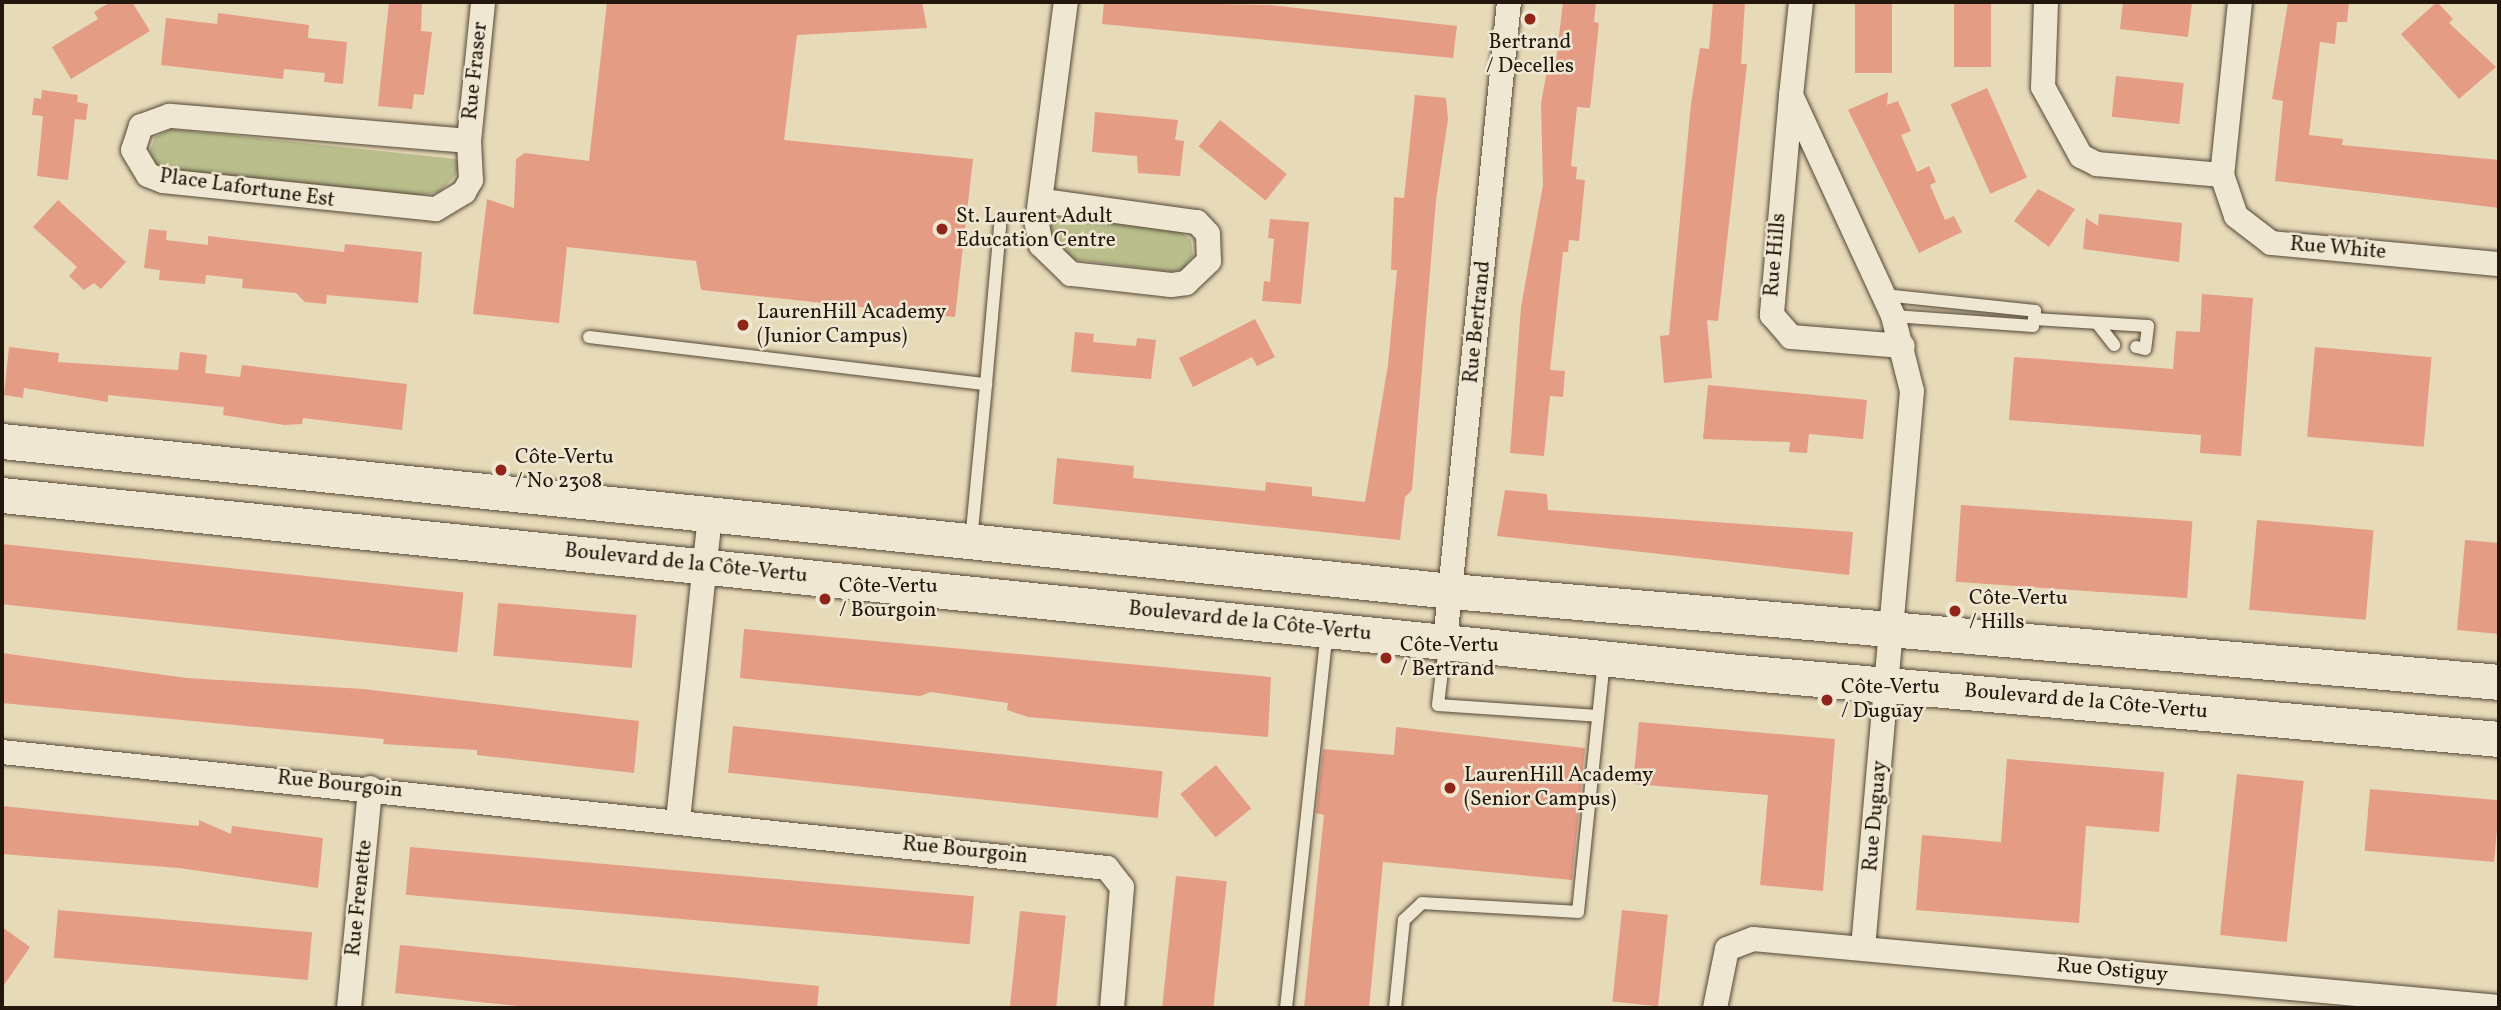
<!DOCTYPE html>
<meta charset="utf-8">
<style>
body{margin:0}
#map{position:relative;width:2501px;height:1010px;overflow:hidden;background:#e7dab8;font-family:Vollkorn,serif}
div>[style]{position:absolute}
[style*='--x']{left:calc(var(--x)*1px);top:calc(var(--y)*1px);width:calc(var(--w)*1px);rotate:calc(var(--a)*1deg)}
.green>*{inset:0;background:#b9be8c}
.building>*{inset:0;background:#e49c85;transform-origin:0 0}
.roads{filter:drop-shadow(0 0 2px #544738) drop-shadow(0 0 2px #544738)}
.service>*{height:12px;margin:-6px;padding:0 6px;transform-origin:6px;border-radius:6px;background:#efe7d1}
.minor>*{height:24px;margin:-12px;padding:0 12px;transform-origin:12px;border-radius:12px;background:#efe7d1}
.secondary>*{height:35px;margin:-17.5px;padding:0 17.5px;transform-origin:17.5px;border-radius:17.5px;background:#efe7d1}
.dots>*{width:19px;height:19px;translate:-50% -50%;box-sizing:border-box;border:4px solid #efe7d1;border-radius:50%}
span{translate:-50% -50%;white-space:nowrap;text-align:center;line-height:1.15;-webkit-text-stroke:5px #efe7d1;paint-order:stroke}
.poi-label{font-size:21px;color:#23160d}
.left{translate:0 -50%;text-align:left}
.street-label{font-size:21px;color:#23160d}
.frame{position:absolute;inset:0;border:4px solid #23160d;pointer-events:none}
</style>
<div id="map">
<div class="green">
<div style="clip-path:polygon(171px 129px,456px 159px,461px 169px,440px 192px,415px 196px,166px 171px,152px 161px,150px 151px,155px 137px)"></div>
<div style="clip-path:polygon(1057px 217px,1178px 230px,1191px 240px,1193px 256px,1183px 269px,1171px 272px,1070px 259px,1053px 242px,1048px 224px)"></div>
</div>
<div class="building">
<div style="clip-path:polygon(132px 2px,150px 31px,71px 79px,52px 47px,98px 19px,94px 12px,109px 3px)"></div>
<div style="clip-path:polygon(389px 2px,422px 2px,421px 31px,432px 32px,424px 95px,414px 94px,412px 109px,378px 106px)"></div>
<div style="clip-path:polygon(607px 2px,922px 2px,927px 28px,797px 35px,784px 140px,973px 159px,955px 317px,701px 290px,696px 261px,567px 247px,559px 323px,473px 314px,487px 199px,514px 208px,516px 159px,525px 153px,589px 161px)"></div>
<div style="clip-path:polygon(1104px 2px,1270px 5px,1457px 26px,1453px 58px,1102px 24px)"></div>
<div style="clip-path:polygon(1563px 2px,1596px 2px,1594px 22px,1599px 23px,1590px 108px,1577px 107px,1571px 166px,1577px 167px,1576px 179px,1585px 180px,1579px 241px,1569px 240px,1568px 252px,1563px 252px,1550px 370px,1565px 371px,1563px 397px,1550px 396px,1544px 456px,1510px 453px,1521px 307px,1543px 185px,1541px 103px,1549px 60px,1556px 61px)"></div>
<div style="clip-path:polygon(1713px 2px,1745px 2px,1741px 64px,1747px 64px,1718px 321px,1707px 320px,1712px 378px,1664px 383px,1660px 336px,1669px 335px,1691px 104px,1700px 48px,1709px 49px)"></div>
<div style="left:1855px;top:2px;width:37px;height:71px"></div>
<div style="left:1954px;top:2px;width:37px;height:65px"></div>
<div style="clip-path:polygon(2123px 2px,2192px 2px,2188px 37px,2120px 29px)"></div>
<div style="clip-path:polygon(2288px 2px,2349px 2px,2347px 22px,2337px 22px,2335px 44px,2320px 42px,2309px 135px,2343px 139px,2342px 145px,2499px 160px,2499px 208px,2275px 181px,2283px 101px,2272px 99px)"></div>
<div style="clip-path:polygon(2437px 2px,2453px 19px,2449px 23px,2496px 67px,2459px 99px,2401px 34px)"></div>
<div style="clip-path:polygon(218px 13px,309px 25px,308px 38px,347px 42px,343px 84px,324px 82px,325px 73px,284px 69px,283px 79px,161px 65px,166px 18px,217px 24px)"></div>
<div style="left:2116px;top:76px;width:68px;height:41px;rotate:6deg"></div>
<div style="left:1987px;top:88px;width:98px;height:40px;rotate:66deg"></div>
<div style="clip-path:polygon(42px 90px,78px 95px,77px 102px,88px 104px,86px 120px,75px 119px,68px 180px,37px 176px,43px 116px,32px 115px,34px 98px,41px 99px)"></div>
<div style="clip-path:polygon(1888px 92px,1887px 105px,1898px 101px,1911px 131px,1901px 135px,1917px 172px,1929px 166px,1936px 182px,1930px 185px,1945px 220px,1954px 216px,1962px 232px,1919px 253px,1848px 110px)"></div>
<div style="clip-path:polygon(1415px 95px,1446px 98px,1448px 119px,1436px 200px,1412px 490px,1405px 497px,1400px 540px,1053px 504px,1057px 458px,1134px 466px,1133px 478px,1265px 491px,1266px 482px,1312px 487px,1312px 496px,1365px 502px,1388px 365px,1397px 270px,1391px 270px,1394px 197px,1404px 198px)"></div>
<div style="clip-path:polygon(1095px 112px,1178px 120px,1175px 140px,1184px 141px,1180px 176px,1138px 173px,1137px 156px,1092px 152px)"></div>
<div style="left:1220px;top:120px;width:86px;height:34px;rotate:39deg"></div>
<div style="clip-path:polygon(2038px 189px,2075px 209px,2049px 247px,2014px 221px)"></div>
<div style="clip-path:polygon(58px 200px,126px 262px,101px 289px,94px 283px,84px 290px,69px 276px,77px 267px,33px 227px)"></div>
<div style="clip-path:polygon(2099px 214px,2182px 223px,2179px 262px,2083px 249px,2086px 218px,2098px 226px)"></div>
<div style="clip-path:polygon(1270px 219px,1309px 222px,1301px 304px,1262px 301px,1264px 281px,1270px 282px,1274px 239px,1268px 238px)"></div>
<div style="clip-path:polygon(149px 229px,167px 231px,166px 240px,208px 245px,208px 236px,344px 252px,345px 244px,422px 252px,418px 303px,327px 295px,326px 304px,305px 302px,296px 293px,242px 288px,243px 279px,206px 275px,205px 284px,159px 280px,160px 270px,144px 268px)"></div>
<div style="clip-path:polygon(2202px 294px,2253px 298px,2241px 456px,2200px 453px,2201px 435px,2009px 420px,2014px 357px,2173px 369px,2176px 331px,2200px 332px)"></div>
<div style="clip-path:polygon(1255px 319px,1275px 357px,1257px 366px,1252px 357px,1193px 387px,1179px 358px)"></div>
<div style="clip-path:polygon(1075px 332px,1094px 334px,1093px 342px,1136px 346px,1137px 338px,1156px 340px,1151px 379px,1071px 372px)"></div>
<div style="clip-path:polygon(9px 347px,59px 353px,58px 362px,178px 370px,180px 352px,207px 355px,205px 373px,240px 377px,242px 365px,407px 384px,402px 430px,303px 418px,302px 424px,284px 425px,223px 415px,224px 407px,108px 395px,108px 402px,24px 388px,23px 398px,4px 395px)"></div>
<div style="left:2315px;top:347px;width:117px;height:90px;rotate:5deg"></div>
<div style="clip-path:polygon(1708px 385px,1867px 400px,1863px 439px,1809px 434px,1807px 453px,1789px 452px,1790px 442px,1703px 439px)"></div>
<div style="clip-path:polygon(1505px 490px,1547px 494px,1548px 510px,1853px 532px,1849px 575px,1497px 536px)"></div>
<div style="left:1961px;top:505px;width:232px;height:77px;rotate:4deg"></div>
<div style="left:2257px;top:520px;width:117px;height:90px;rotate:5deg"></div>
<div style="clip-path:polygon(2465px 540px,2499px 543px,2499px 634px,2457px 630px)"></div>
<div style="left:2px;top:544px;width:464px;height:60px;rotate:6deg"></div>
<div style="left:498px;top:603px;width:139px;height:53px;rotate:5deg"></div>
<div style="clip-path:polygon(744px 629px,1271px 677px,1268px 737px,1028px 717px,1007px 710px,1008px 703px,931px 692px,920px 696px,740px 678px)"></div>
<div style="clip-path:polygon(2px 653px,187px 678px,363px 689px,639px 721px,634px 773px,477px 755px,477px 750px,383px 744px,384px 739px,2px 703px)"></div>
<div style="clip-path:polygon(1639px 722px,1835px 739px,1823px 891px,1760px 885px,1768px 795px,1633px 784px)"></div>
<div style="left:733px;top:726px;width:432px;height:47px;rotate:6deg"></div>
<div style="clip-path:polygon(1396px 727px,1585px 748px,1572px 880px,1383px 862px,1369px 1008px,1304px 1008px,1324px 815px,1316px 813px,1323px 749px,1394px 755px)"></div>
<div style="clip-path:polygon(2007px 759px,2164px 772px,2159px 832px,2086px 826px,2079px 923px,1916px 910px,1922px 835px,2001px 842px)"></div>
<div style="left:1216px;top:765px;width:56px;height:46px;rotate:51deg"></div>
<div style="left:2237px;top:774px;width:67px;height:162px;rotate:6deg"></div>
<div style="left:2370px;top:789px;width:130px;height:62px;rotate:5deg"></div>
<div style="clip-path:polygon(2px 806px,199px 826px,199px 820px,231px 834px,232px 826px,323px 838px,318px 888px,179px 868px,2px 854px)"></div>
<div style="left:410px;top:847px;width:566px;height:48px;rotate:5deg"></div>
<div style="left:1176px;top:876px;width:51px;height:133px;rotate:6deg"></div>
<div style="left:58px;top:910px;width:255px;height:48px;rotate:5deg"></div>
<div style="left:1622px;top:910px;width:46px;height:92px;rotate:6deg"></div>
<div style="left:1020px;top:911px;width:46px;height:98px;rotate:6deg"></div>
<div style="clip-path:polygon(2px 927px,30px 947px,2px 988px)"></div>
<div style="clip-path:polygon(400px 945px,819px 986px,817px 1008px,537px 1008px,395px 993px)"></div>
</div>
<div class="roads">
<div class="service">
<div style="--x:1884;--y:295;--w:152;--a:6"></div>
<div style="--x:2035;--y:311;--w:15;--a:98"></div>
<div style="--x:2033;--y:326;--w:140;--a:-175.9"></div>
<div style="--x:2034;--y:319;--w:114;--a:3.5"></div>
<div style="--x:2148;--y:326;--w:23;--a:97"></div>
<div style="--x:2145;--y:349;--w:9;--a:-167"></div>
<div style="--x:2097;--y:323;--w:28;--a:52"></div>
<div style="--x:589;--y:337;--w:400;--a:6.8"></div>
<div style="--x:986;--y:384;--w:159;--a:-84.9"></div>
<div style="--x:971;--y:541;--w:158;--a:-84.5"></div>
<div style="--x:1445;--y:646;--w:59;--a:96.8"></div>
<div style="--x:1438;--y:705;--w:160;--a:3.9"></div>
<div style="--x:1286;--y:1008;--w:379;--a:-83.8"></div>
<div style="--x:1395;--y:1008;--w:88;--a:-84.2"></div>
<div style="--x:1404;--y:920;--w:25;--a:-43"></div>
<div style="--x:1422;--y:903;--w:156;--a:3.3"></div>
<div style="--x:1578;--y:912;--w:254;--a:-84.1"></div>
</div>
<div class="minor">
<div style="--x:1801;--y:2;--w:94;--a:96.1"></div>
<div style="--x:1791;--y:95;--w:243;--a:65.2"></div>
<div style="--x:1893;--y:316;--w:77;--a:75.8"></div>
<div style="--x:1912;--y:391;--w:559;--a:95.03"></div>
<div style="--x:2046;--y:2;--w:85;--a:92"></div>
<div style="--x:2043;--y:87;--w:79;--a:61.2"></div>
<div style="--x:2081;--y:156;--w:18;--a:27"></div>
<div style="--x:2097;--y:164;--w:125;--a:5"></div>
<div style="--x:2240;--y:2;--w:174;--a:95.9"></div>
<div style="--x:2222;--y:175;--w:43;--a:71.1"></div>
<div style="--x:2236;--y:216;--w:44;--a:37.6"></div>
<div style="--x:2271;--y:243;--w:229;--a:5.3"></div>
<div style="--x:1791;--y:96;--w:220;--a:95"></div>
<div style="--x:1772;--y:315;--w:29;--a:49"></div>
<div style="--x:1791;--y:337;--w:112;--a:4.6"></div>
<div style="--x:469;--y:141;--w:301;--a:-175.2"></div>
<div style="--x:169;--y:116;--w:30;--a:160"></div>
<div style="--x:141;--y:126;--w:25;--a:108"></div>
<div style="--x:133;--y:150;--w:29;--a:59"></div>
<div style="--x:148;--y:175;--w:16;--a:22"></div>
<div style="--x:163;--y:181;--w:274;--a:5.9"></div>
<div style="--x:436;--y:209;--w:33;--a:-31"></div>
<div style="--x:464;--y:192;--w:14;--a:-60"></div>
<div style="--x:471;--y:180;--w:39;--a:-93"></div>
<div style="--x:469;--y:141;--w:140;--a:-84.2"></div>
<div style="--x:1043;--y:201;--w:155;--a:7.8"></div>
<div style="--x:1197;--y:222;--w:16;--a:47"></div>
<div style="--x:1208;--y:234;--w:27;--a:88"></div>
<div style="--x:1209;--y:261;--w:32;--a:136"></div>
<div style="--x:1186;--y:283;--w:15;--a:172"></div>
<div style="--x:1171;--y:285;--w:101;--a:-173.7"></div>
<div style="--x:1071;--y:274;--w:42;--a:-136"></div>
<div style="--x:1041;--y:245;--w:21;--a:-101"></div>
<div style="--x:1037;--y:224;--w:224;--a:-82.6"></div>
<div style="--x:1445;--y:642;--w:643;--a:-84.29"></div>
<div style="--x:2;--y:752;--w:1111;--a:5.99"></div>
<div style="--x:1107;--y:868;--w:24;--a:52"></div>
<div style="--x:1122;--y:887;--w:121;--a:94.7"></div>
<div style="--x:678;--y:820;--w:308;--a:-84"></div>
<div style="--x:349;--y:1008;--w:221;--a:-84.5"></div>
<div style="--x:1715;--y:1008;--w:60;--a:-78.5"></div>
<div style="--x:1727;--y:949;--w:28;--a:-21"></div>
<div style="--x:1753;--y:939;--w:749;--a:5.21"></div>
</div>
<div class="secondary">
<div style="--x:2;--y:441;--w:1457;--a:5.91"></div>
<div style="--x:1451;--y:591;--w:1052;--a:4.96"></div>
<div style="--x:2;--y:495;--w:1735;--a:5.82"></div>
<div style="--x:1728;--y:671;--w:774;--a:5.04"></div>
</div>
</div>
<div class="dots">
<div style="left:1530px;top:19px;background:#8f2418"></div>
<div style="left:942px;top:229px;background:#8f2418"></div>
<div style="left:743px;top:325px;background:#8f2418"></div>
<div style="left:501px;top:470px;background:#8f2418"></div>
<div style="left:825px;top:599px;background:#8f2418"></div>
<div style="left:1955px;top:611px;background:#8f2418"></div>
<div style="left:1386px;top:658px;background:#8f2418"></div>
<div style="left:1827px;top:700px;background:#8f2418"></div>
<div style="left:1450px;top:788px;background:#8f2418"></div>
</div>
<div class="poi-label">
<span style="left:1530px;top:55px">Bertrand<br>/ Decelles</span>
<span class="left" style="left:956px;top:229px">St. Laurent Adult<br>Education Centre</span>
<span class="left" style="left:757px;top:325px">LaurenHill Academy<br>(Junior Campus)</span>
<span class="left" style="left:515px;top:470px">Côte-Vertu<br>/ No 2308</span>
<span class="left" style="left:839px;top:599px">Côte-Vertu<br>/ Bourgoin</span>
<span class="left" style="left:1969px;top:611px">Côte-Vertu<br>/ Hills</span>
<span class="left" style="left:1400px;top:658px">Côte-Vertu<br>/ Bertrand</span>
<span class="left" style="left:1841px;top:700px">Côte-Vertu<br>/ Duguay</span>
<span class="left" style="left:1464px;top:788px">LaurenHill Academy<br>(Senior Campus)</span>
</div>
<div class="street-label">
<span style="left:476px;top:71px;rotate:-84deg">Rue Fraser</span>
<span style="left:247px;top:189px;rotate:8deg">Place Lafortune Est</span>
<span style="left:2338px;top:249px;rotate:5deg">Rue White</span>
<span style="left:1776px;top:255px;rotate:-85deg">Rue Hills</span>
<span style="left:1478px;top:322px;rotate:-84deg">Rue Bertrand</span>
<span style="left:686px;top:564px;rotate:6deg">Boulevard de la Côte-Vertu</span>
<span style="left:1250px;top:622px;rotate:6deg">Boulevard de la Côte-Vertu</span>
<span style="left:2086px;top:702px;rotate:5deg">Boulevard de la Côte-Vertu</span>
<span style="left:340px;top:785px;rotate:6deg">Rue Bourgoin</span>
<span style="left:1876px;top:816px;rotate:-85deg">Rue Duguay</span>
<span style="left:965px;top:851px;rotate:6deg">Rue Bourgoin</span>
<span style="left:360px;top:898px;rotate:-84deg">Rue Frenette</span>
<span style="left:2112px;top:971px;rotate:5deg">Rue Ostiguy</span>
</div>
<div class="frame"></div>
</div>
